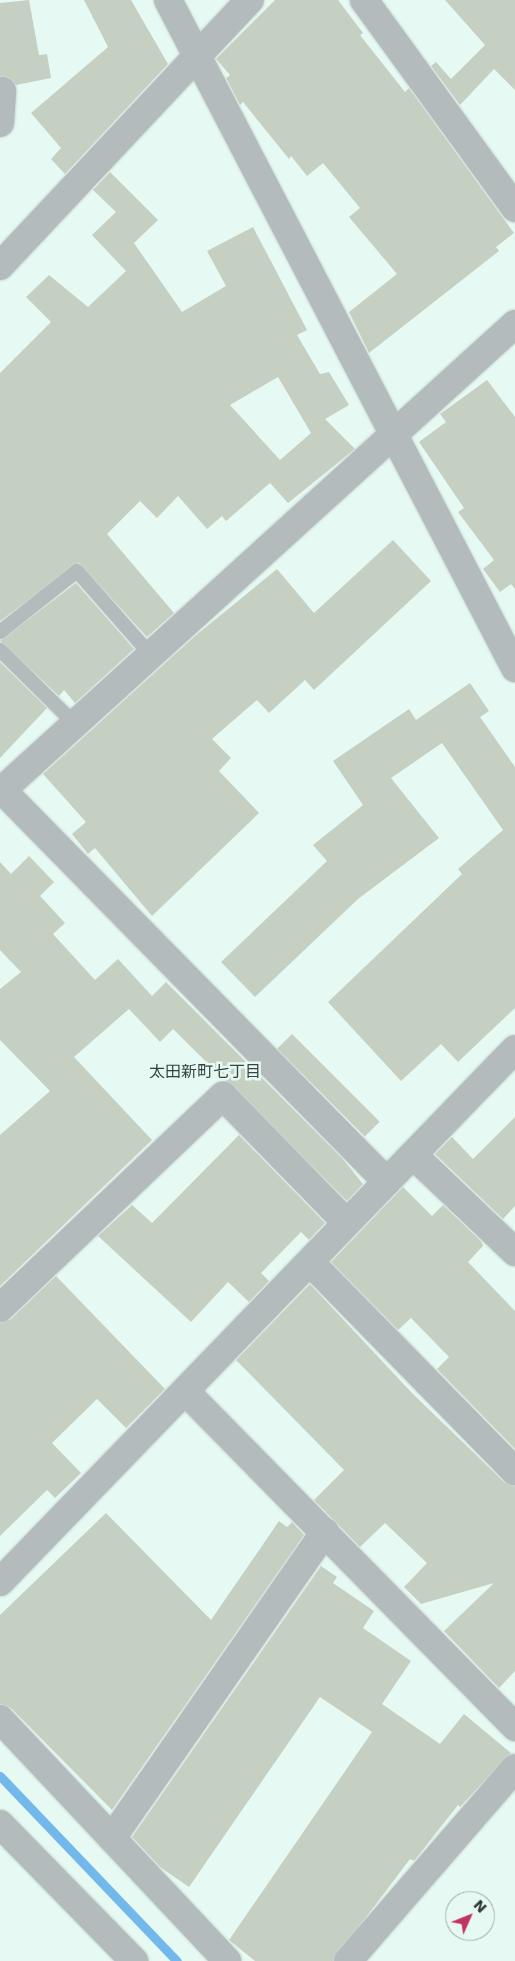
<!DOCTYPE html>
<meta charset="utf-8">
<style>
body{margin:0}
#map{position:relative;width:515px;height:1961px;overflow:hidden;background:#e7f9f3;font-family:"DejaVu Sans","Noto Sans JP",sans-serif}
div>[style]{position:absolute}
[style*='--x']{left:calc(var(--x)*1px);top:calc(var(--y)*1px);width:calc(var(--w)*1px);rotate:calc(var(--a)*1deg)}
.stream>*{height:9px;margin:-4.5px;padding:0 4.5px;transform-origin:4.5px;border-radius:4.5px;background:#73b8eb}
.building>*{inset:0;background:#c5d0c3;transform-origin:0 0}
.roads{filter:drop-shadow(0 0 1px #c6d6d0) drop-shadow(0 0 1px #c6d6d0)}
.service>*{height:14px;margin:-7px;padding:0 7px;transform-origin:7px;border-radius:7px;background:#b3bbbd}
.minor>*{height:28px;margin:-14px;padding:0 14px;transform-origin:14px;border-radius:14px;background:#b3bbbd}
.tertiary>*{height:28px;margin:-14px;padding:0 14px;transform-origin:14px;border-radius:14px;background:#b3bbbd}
span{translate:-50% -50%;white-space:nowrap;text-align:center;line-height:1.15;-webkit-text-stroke:5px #e7f9f3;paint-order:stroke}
.neighbourhood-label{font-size:16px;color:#354440}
.north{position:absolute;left:445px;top:1891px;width:50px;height:50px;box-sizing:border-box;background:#e7f9f3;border:1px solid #9daba6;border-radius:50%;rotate:46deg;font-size:14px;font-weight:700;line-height:20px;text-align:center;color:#2f3633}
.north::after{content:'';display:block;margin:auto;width:18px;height:22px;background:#c13363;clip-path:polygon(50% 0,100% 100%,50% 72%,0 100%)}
</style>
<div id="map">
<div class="stream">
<div style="--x:0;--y:1776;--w:256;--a:46.3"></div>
</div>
<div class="building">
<div style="clip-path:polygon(29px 0,39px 55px,47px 54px,51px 78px,16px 85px,0 76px,0 3px)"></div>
<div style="clip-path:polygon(84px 0,131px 0,168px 64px,65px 174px,51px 159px,61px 148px,31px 113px,108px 47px)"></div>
<div style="clip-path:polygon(275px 0,338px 0,363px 33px,360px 35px,405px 92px,409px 88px,514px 233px,496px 247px,499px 251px,369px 353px,349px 312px,397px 274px,349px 217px,360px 208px,323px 163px,307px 176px,291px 156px,289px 159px,243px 102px,240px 105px,226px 78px,230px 75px,216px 59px)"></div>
<div style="clip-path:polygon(445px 0,515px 0,515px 90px,494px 69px,460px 105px,431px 66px,436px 62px,451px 79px,485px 45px)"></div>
<div style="clip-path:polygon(evenodd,110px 172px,158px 220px,134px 243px,182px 312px,226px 286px,207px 251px,253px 227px,307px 330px,297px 335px,320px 374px,329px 372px,349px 405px,325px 419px,355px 449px,288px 503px,270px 483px,226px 521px,222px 516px,207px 529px,178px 496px,157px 518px,140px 501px,107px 534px,174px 613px,147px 637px,79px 563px,0 621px,0 373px,51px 322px,26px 297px,49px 275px,88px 307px,126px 271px,92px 235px,116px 212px,93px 190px,110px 172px,278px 377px,311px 433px,280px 460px,230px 405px,278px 377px)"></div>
<div style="clip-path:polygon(487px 380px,515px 417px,515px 589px,511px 584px,500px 592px,483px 569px,494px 560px,458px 512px,464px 508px,419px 442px,446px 422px,440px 414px)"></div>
<div style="clip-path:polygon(393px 540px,431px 581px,314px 690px,305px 680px,269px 713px,257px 700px,212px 739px,231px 758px,219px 771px,259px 813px,152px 916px,95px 848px,88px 854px,72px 834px,86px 822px,43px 774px,195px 636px,277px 569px,314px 613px)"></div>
<div style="clip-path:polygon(76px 583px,134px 649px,75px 703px,64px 690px,59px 696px,0 641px)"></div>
<div style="clip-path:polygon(0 662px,47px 708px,0 758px)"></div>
<div style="clip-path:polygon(470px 683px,489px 711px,480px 717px,515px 767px,515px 1008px,458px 1062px,441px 1044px,401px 1081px,328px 1002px,462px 874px,458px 869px,503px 830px,442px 743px,391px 778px,439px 838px,358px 899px,255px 997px,221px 962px,327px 861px,313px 845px,363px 805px,333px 761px,409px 709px,416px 720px)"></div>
<div style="clip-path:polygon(29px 856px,54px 882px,40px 896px,65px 923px,53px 934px,95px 980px,118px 959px,152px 996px,166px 982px,342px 1158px,363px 1184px,347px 1201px,173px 1029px,160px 1042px,129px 1009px,74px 1057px,152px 1140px,0 1286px,0 1135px,50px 1091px,0 1040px,0 989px,21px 972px,0 950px,0 862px,11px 874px)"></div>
<div style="left:292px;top:1034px;width:124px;height:21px;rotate:45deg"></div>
<div style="clip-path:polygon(515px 1117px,515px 1206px,503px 1219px,435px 1154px,452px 1137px,473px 1159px)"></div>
<div style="clip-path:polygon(239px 1135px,325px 1223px,309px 1240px,301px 1232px,261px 1273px,269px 1281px,249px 1302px,228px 1282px,191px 1322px,98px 1236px,132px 1205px,152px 1223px)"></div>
<div style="clip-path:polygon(403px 1187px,432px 1216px,443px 1205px,481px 1241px,483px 1246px,468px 1262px,515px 1311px,515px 1449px,437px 1369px,449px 1357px,411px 1318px,398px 1330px,331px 1262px)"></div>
<div style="clip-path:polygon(56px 1276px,165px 1389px,126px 1428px,97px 1399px,52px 1443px,81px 1473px,55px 1498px,47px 1490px,0 1536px,0 1323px,11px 1319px)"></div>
<div style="clip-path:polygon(310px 1284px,412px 1393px,504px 1482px,515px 1486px,515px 1671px,499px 1688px,444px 1631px,494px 1583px,421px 1604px,404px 1587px,427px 1563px,385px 1523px,360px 1547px,314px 1500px,344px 1470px,236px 1360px)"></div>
<div style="clip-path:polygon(106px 1513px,211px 1620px,279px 1521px,287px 1527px,292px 1522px,304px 1535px,112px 1810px,11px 1708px,0 1704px,0 1615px)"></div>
<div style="clip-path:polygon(321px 1566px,337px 1577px,333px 1583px,374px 1611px,363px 1628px,411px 1661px,382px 1704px,440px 1744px,464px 1714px,511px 1753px,460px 1807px,458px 1805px,414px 1861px,410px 1859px,333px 1961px,255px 1961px,229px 1940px,372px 1732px,320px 1697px,189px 1887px,160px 1867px,132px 1837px)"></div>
</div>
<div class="roads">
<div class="service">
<div style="--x:0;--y:632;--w:98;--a:-38.4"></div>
<div style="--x:77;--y:571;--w:111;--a:48.7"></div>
<div style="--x:0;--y:650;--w:104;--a:44.6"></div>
</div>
<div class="minor">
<div style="--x:364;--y:0;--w:257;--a:54"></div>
<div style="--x:0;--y:123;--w:32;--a:-86"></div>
<div style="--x:0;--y:266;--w:365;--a:-46.8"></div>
<div style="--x:0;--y:788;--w:552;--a:45.51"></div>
<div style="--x:0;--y:792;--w:696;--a:-42.26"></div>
<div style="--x:413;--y:1155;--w:141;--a:43.6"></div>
<div style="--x:310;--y:1262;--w:293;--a:45.6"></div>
<div style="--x:0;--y:1308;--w:308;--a:-43.6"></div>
<div style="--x:223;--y:1096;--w:177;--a:45.7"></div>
<div style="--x:186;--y:1392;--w:470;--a:45.5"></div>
<div style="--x:0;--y:1582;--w:741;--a:-45.98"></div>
<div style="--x:0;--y:1719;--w:332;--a:46.8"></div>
<div style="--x:112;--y:1838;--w:373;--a:-55.2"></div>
<div style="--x:348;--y:1961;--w:255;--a:-49.1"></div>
</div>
<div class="tertiary">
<div style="--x:168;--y:0;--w:753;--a:62.55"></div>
<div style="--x:0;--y:1824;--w:192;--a:45.6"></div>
</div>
</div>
<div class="neighbourhood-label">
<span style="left:205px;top:1072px">太田新町七丁目</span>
</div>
<div class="north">N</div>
</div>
